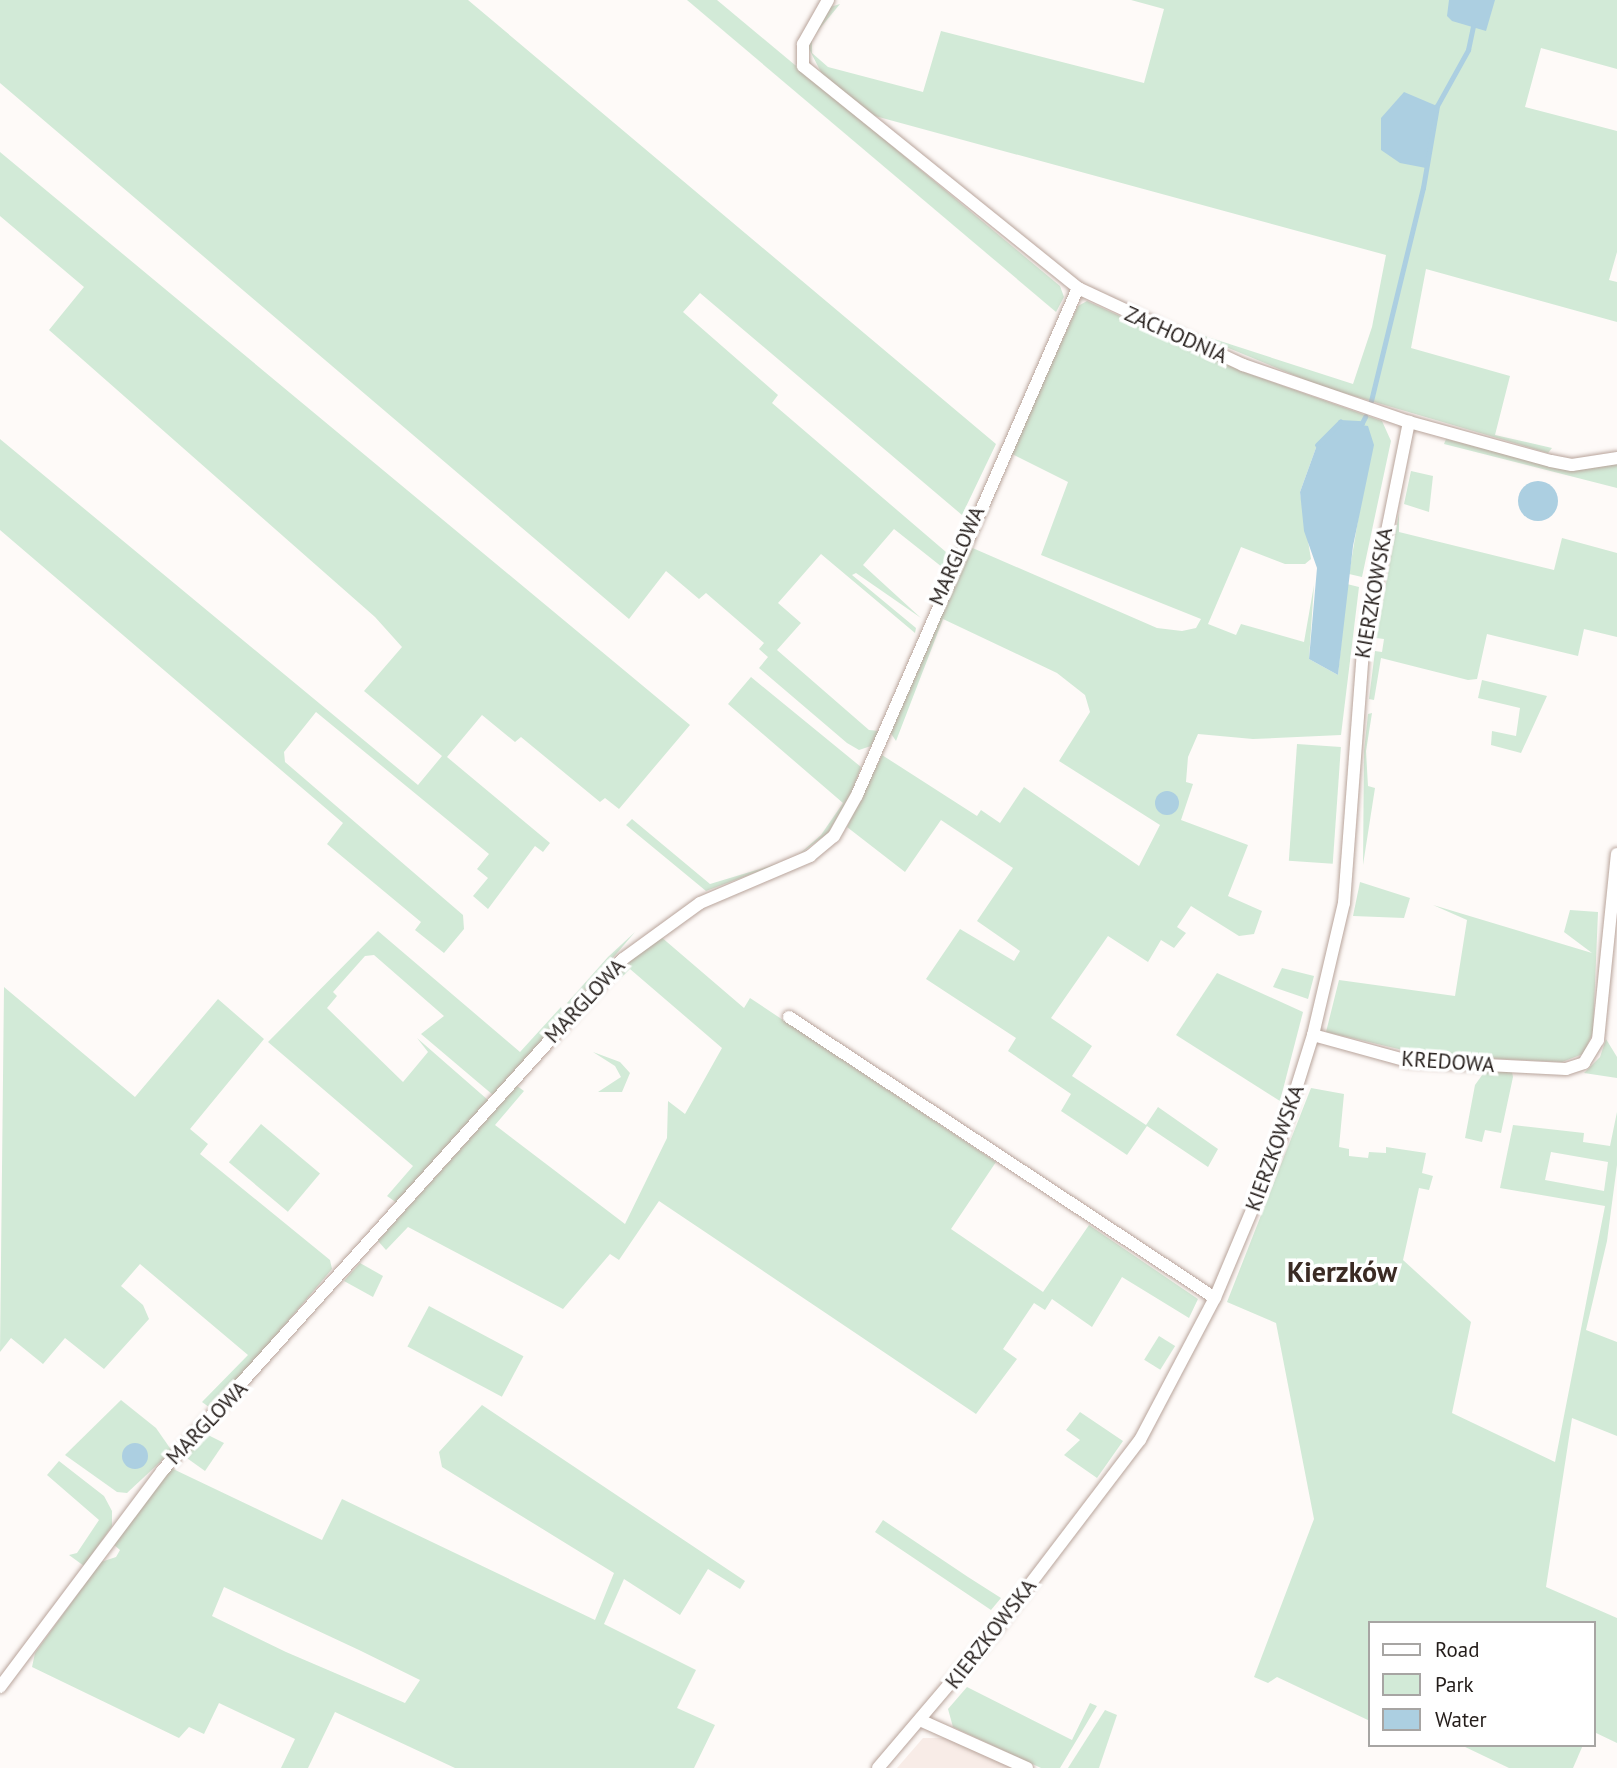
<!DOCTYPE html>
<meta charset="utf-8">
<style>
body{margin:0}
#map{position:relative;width:1617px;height:1768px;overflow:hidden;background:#fefaf8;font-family:"PT Sans",sans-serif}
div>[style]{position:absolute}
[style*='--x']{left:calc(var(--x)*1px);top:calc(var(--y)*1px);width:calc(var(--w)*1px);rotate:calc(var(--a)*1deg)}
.built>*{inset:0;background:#f8ece7}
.green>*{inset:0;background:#d2ead7;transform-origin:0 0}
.water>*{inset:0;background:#accfe1}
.round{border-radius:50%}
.stream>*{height:4.5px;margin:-2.25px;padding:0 2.25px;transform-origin:2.25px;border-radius:2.25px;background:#accfe1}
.roads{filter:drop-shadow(0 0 2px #b8a49b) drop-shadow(0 0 2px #b8a49b)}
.street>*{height:12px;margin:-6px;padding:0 6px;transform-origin:6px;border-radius:6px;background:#fff}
span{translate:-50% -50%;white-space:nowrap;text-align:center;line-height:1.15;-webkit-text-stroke:7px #fff;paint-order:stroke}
.street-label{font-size:21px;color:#241d1a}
.district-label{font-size:28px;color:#3b2b24;font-weight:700}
.legend{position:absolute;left:1368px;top:1621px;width:228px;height:126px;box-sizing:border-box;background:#fff;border:2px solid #a7a5a3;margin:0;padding:9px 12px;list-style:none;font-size:21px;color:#241d1a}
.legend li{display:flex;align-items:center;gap:14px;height:35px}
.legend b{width:35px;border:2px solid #a7a5a3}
</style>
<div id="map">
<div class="built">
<div style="clip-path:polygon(923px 1738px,949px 1738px,1013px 1768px,897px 1768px)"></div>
</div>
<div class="green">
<div style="clip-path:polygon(0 0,468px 0,996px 444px,962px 515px,700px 293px,683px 312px,778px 395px,772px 403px,946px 552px,942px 567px,894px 529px,863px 565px,921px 618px,856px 573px,852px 575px,916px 628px,915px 633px,821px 554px,778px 603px,801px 623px,777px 650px,869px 730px,879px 731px,871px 746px,859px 750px,847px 743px,759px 668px,768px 657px,759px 649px,764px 643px,706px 593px,699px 599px,666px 571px,629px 619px,0 83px)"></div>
<div style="clip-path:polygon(687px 0,717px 0,1060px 286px,1064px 297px,1056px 312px)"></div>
<div style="clip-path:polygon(1131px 0,1617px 0,1617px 69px,1541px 48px,1525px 107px,1617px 131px,1617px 252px,1609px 280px,1617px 282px,1617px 322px,1426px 269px,1411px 348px,1510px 376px,1495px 435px,1552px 448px,1548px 453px,1320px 386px,1180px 328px,1353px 384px,1372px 327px,1386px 255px,875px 116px,823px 76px,808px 47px,809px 38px,827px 8px,840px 4px,812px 38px,812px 53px,828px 67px,923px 92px,941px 31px,1144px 83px,1164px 9px)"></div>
<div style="clip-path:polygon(0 152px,690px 725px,619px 809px,605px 798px,600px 802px,521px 737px,515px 742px,482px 715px,447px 757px,550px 843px,543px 852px,535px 846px,488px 909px,473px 896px,488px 878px,477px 869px,489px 854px,316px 712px,284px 752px,285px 762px,463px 915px,464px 929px,444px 953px,415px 930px,421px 922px,327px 844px,343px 823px,0 530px,0 439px,418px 785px,442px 756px,364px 691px,402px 647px,375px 617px,49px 330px,84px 287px,0 216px)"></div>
<div style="clip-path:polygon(1087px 301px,1241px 371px,1382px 421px,1391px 441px,1362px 577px,1349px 574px,1361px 502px,1317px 445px,1300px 492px,1311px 559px,1305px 564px,1285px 564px,1241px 547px,1208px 624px,1236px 635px,1241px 624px,1304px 642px,1314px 585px,1309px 659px,1338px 675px,1347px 584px,1359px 587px,1341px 735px,1253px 739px,1198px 734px,1188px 757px,1186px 782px,1193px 784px,1181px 820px,1248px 845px,1228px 896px,1262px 911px,1254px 934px,1239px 936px,1191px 906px,1177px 927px,1186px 933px,1174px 948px,1161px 940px,1148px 962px,1108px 936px,1051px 1018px,1092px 1046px,1072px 1076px,1146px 1125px,1158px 1107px,1218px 1149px,1208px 1167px,1147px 1126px,1127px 1155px,1061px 1111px,1071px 1094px,1008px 1051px,1016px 1038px,926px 979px,960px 929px,1014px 961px,1020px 951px,977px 921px,1013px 868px,941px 820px,905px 872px,847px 827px,882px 755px,977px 816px,981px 810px,1000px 823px,1024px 787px,1139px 866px,1160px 825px,1059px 761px,1090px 712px,1085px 695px,1057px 673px,943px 619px,896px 741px,890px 732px,968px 546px,1157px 628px,1182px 631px,1196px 628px,1201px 619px,1041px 555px,1068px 482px,1010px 453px,1078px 306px)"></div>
<div style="clip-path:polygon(1446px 439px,1567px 470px,1617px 464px,1617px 488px,1444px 444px)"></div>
<div style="clip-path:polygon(1411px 471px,1433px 476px,1429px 512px,1404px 504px)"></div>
<div style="clip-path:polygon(1399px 513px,1399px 532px,1554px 570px,1562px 538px,1617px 553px,1617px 637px,1584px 629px,1578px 656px,1487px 634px,1477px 679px,1468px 680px,1381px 658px,1374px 700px,1369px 699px,1375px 651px,1382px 652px,1384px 639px,1376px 638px)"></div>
<div style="clip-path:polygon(751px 677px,861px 767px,851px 794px,828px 833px,797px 856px,821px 835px,843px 803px,728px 704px)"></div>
<div style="clip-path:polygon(1482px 680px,1547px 696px,1521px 753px,1491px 745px,1492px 731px,1516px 736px,1520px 708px,1478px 698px)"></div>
<div style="clip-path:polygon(1372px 713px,1366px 751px,1368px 786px,1375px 788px,1363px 865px,1364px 751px,1368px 714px)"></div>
<div style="left:1297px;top:744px;width:44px;height:117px;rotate:4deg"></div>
<div style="clip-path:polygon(632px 819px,710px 884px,786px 861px,706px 891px,626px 825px)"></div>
<div style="clip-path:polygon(1360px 882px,1410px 898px,1404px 918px,1353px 916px)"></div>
<div style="clip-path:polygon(1433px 905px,1592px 953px,1564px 932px,1570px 910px,1598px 912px,1593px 1033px,1583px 1054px,1562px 1062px,1424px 1055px,1326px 1032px,1339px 980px,1455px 996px,1467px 920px)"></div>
<div style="clip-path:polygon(378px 931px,520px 1052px,561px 1007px,564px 1015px,493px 1095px,421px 1034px,444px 1016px,374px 955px,365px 956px,333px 992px,337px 996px,327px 1008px,403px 1082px,428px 1052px,417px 1038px,488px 1100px,397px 1203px,387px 1196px,413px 1166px,268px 1042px)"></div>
<div style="clip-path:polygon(635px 932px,571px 1007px,567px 1003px,608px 957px)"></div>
<div style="clip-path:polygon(660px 936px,744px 1008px,750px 998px,996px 1162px,951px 1229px,1043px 1292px,1089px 1225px,1198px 1299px,1189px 1318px,1122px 1277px,1092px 1327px,1052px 1299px,1045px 1310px,1034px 1303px,1003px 1349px,1017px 1359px,976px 1414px,659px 1201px,619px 1260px,610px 1254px,563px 1309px,408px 1227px,386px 1250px,378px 1241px,517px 1086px,524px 1091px,495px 1125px,625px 1224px,667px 1138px,668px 1101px,685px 1114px,722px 1048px,630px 969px,622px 977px,618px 972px)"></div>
<div style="clip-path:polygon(1282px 968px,1314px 976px,1308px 999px,1273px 987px)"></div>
<div style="clip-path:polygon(1217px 973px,1303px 1012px,1280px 1101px,1176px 1035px)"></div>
<div style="clip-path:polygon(4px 987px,135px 1097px,218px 999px,264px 1039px,190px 1129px,208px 1144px,200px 1154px,330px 1260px,332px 1269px,213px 1410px,202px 1402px,248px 1355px,140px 1264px,121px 1286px,143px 1305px,149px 1319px,104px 1369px,65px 1338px,43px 1364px,11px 1338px,0 1352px)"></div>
<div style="clip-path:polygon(1606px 1039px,1617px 1057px,1617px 1078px,1584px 1073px,1600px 1057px)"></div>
<div style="clip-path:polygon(593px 1052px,620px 1062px,630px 1073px,622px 1092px,598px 1092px,621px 1077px,615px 1066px)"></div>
<div style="clip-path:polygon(1485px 1071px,1512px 1072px,1513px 1077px,1501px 1133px,1485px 1130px,1482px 1142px,1465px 1138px,1475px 1085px)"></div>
<div style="clip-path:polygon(evenodd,1311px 1088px,1344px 1094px,1339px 1147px,1349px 1149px,1349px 1156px,1368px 1158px,1369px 1152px,1386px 1153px,1386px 1147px,1426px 1153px,1422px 1173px,1433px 1176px,1429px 1190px,1419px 1188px,1403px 1260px,1471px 1322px,1452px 1413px,1555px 1462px,1605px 1206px,1500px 1188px,1513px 1125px,1584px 1133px,1583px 1142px,1610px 1146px,1617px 1112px,1617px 1165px,1607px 1241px,1586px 1330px,1617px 1342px,1617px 1436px,1572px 1418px,1546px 1587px,1617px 1618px,1617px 1743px,1594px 1732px,1594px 1623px,1370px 1623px,1370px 1721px,1277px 1677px,1268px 1683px,1254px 1677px,1314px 1519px,1276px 1323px,1227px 1302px,1311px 1088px,1551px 1152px,1608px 1162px,1604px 1191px,1545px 1180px,1551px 1152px)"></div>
<div style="left:261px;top:1124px;width:77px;height:50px;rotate:40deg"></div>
<div style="clip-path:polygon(360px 1263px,383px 1276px,373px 1297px,344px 1281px)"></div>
<div style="left:429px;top:1306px;width:107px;height:46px;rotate:28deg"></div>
<div style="left:1159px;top:1336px;width:19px;height:28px;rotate:32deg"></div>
<div style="clip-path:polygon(121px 1400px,156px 1428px,172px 1451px,127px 1493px,117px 1492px,65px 1455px)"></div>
<div style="clip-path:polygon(evenodd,482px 1405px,745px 1581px,740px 1589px,708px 1569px,680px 1615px,624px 1579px,604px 1624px,696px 1670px,677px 1708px,715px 1725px,694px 1768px,455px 1768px,335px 1712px,308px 1768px,281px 1768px,295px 1739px,219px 1703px,204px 1734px,189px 1727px,179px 1738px,32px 1667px,35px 1653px,101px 1562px,116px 1557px,120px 1550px,113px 1544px,171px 1468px,322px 1540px,342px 1499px,595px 1620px,614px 1573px,442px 1467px,439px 1452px,482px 1405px,224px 1587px,359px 1650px,420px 1680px,405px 1703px,286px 1652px,212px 1616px,224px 1587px)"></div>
<div style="clip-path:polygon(1080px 1412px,1123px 1441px,1097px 1478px,1064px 1455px,1080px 1440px,1066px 1430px)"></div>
<div style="clip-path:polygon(206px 1434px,224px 1443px,205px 1471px,184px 1456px)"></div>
<div style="clip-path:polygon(59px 1461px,104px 1496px,112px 1511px,112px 1526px,84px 1566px,69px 1555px,77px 1553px,99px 1520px,47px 1475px)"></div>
<div style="clip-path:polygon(883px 1520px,968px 1577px,1001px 1598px,991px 1610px,875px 1532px)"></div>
<div style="clip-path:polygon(967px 1687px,1072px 1740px,1090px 1703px,1097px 1706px,1060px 1768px,1041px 1768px,953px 1727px,948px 1709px)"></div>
<div style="clip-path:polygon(1105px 1710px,1117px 1715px,1099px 1768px,1068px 1768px)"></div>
<div style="clip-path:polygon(1461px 1745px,1583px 1745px,1573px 1768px,1509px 1768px)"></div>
</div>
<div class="water">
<div style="clip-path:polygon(1449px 0,1495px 0,1486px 31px,1452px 21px,1447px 16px)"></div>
<div style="clip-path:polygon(1404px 92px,1437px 106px,1426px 168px,1400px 163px,1381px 150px,1381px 118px)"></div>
<div style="clip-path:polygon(1340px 422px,1368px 426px,1374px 445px,1353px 546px,1338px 675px,1309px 659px,1317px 568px,1304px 531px,1300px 492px,1317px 445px)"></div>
<div class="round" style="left:1518px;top:481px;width:40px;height:40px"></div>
<div class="round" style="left:1155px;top:791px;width:24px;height:24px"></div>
<div class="round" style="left:122px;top:1443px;width:26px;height:26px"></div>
</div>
<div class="stream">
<div style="--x:1371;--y:401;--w:219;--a:-76.3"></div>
<div style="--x:1423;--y:188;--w:83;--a:-80.3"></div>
<div style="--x:1437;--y:106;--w:64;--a:-61"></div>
<div style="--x:1468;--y:50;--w:24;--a:-78"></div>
<div style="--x:1317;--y:445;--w:33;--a:-45"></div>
<div style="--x:1340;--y:422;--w:22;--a:3"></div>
<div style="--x:1362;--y:423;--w:7;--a:-63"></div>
</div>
<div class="roads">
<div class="street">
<div style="--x:828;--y:0;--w:51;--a:119.6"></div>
<div style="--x:803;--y:44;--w:22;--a:90"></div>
<div style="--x:803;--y:66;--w:353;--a:38.9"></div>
<div style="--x:1078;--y:288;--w:182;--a:25"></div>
<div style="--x:1243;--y:365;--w:176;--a:19"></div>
<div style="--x:1409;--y:422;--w:147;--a:15.4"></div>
<div style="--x:1551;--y:461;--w:21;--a:11"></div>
<div style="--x:1572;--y:465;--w:46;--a:-8.8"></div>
<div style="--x:789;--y:1017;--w:510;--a:33.41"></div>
<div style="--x:1313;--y:1035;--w:98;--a:15.3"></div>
<div style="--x:1408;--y:1061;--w:158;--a:2.9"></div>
<div style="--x:1566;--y:1069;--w:19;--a:-18"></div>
<div style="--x:1584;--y:1063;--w:27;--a:-59"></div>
<div style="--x:1598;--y:1040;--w:187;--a:-84.2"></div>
<div style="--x:0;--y:1687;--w:270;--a:-53.1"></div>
<div style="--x:162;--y:1471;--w:689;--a:-48"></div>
<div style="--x:623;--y:959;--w:95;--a:-36"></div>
<div style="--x:700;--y:903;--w:120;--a:-23.1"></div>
<div style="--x:810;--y:856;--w:31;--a:-40"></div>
<div style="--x:834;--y:836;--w:47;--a:-60.7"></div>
<div style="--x:857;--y:795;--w:553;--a:-66.45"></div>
<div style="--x:922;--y:1721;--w:115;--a:24.1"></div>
<div style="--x:878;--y:1768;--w:176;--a:-49.6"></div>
<div style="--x:992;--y:1634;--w:244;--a:-52.7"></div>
<div style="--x:1140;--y:1440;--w:161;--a:-62.2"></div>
<div style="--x:1215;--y:1298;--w:157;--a:-67.2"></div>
<div style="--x:1276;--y:1153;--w:124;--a:-72.6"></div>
<div style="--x:1313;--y:1035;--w:136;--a:-76.8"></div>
<div style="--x:1344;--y:903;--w:254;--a:-85.7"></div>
<div style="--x:1363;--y:650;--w:233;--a:-78.6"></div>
</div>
</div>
<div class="street-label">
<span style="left:1176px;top:335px;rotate:24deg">ZACHODNIA</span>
<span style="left:957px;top:556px;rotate:-66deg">MARGLOWA</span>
<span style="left:1374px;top:593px;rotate:-80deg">KIERZKOWSKA</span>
<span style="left:585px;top:1001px;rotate:-47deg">MARGLOWA</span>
<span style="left:1448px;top:1062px;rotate:4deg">KREDOWA</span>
<span style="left:1275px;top:1148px;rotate:-70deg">KIERZKOWSKA</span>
<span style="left:207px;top:1423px;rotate:-46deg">MARGLOWA</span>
<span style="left:991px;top:1634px;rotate:-52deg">KIERZKOWSKA</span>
</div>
<div class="district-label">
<span style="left:1342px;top:1272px">Kierzków</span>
</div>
<ul class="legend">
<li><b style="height:9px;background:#fff"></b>Road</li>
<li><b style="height:19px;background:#d2ead7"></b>Park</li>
<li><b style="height:19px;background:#accfe1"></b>Water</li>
</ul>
</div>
